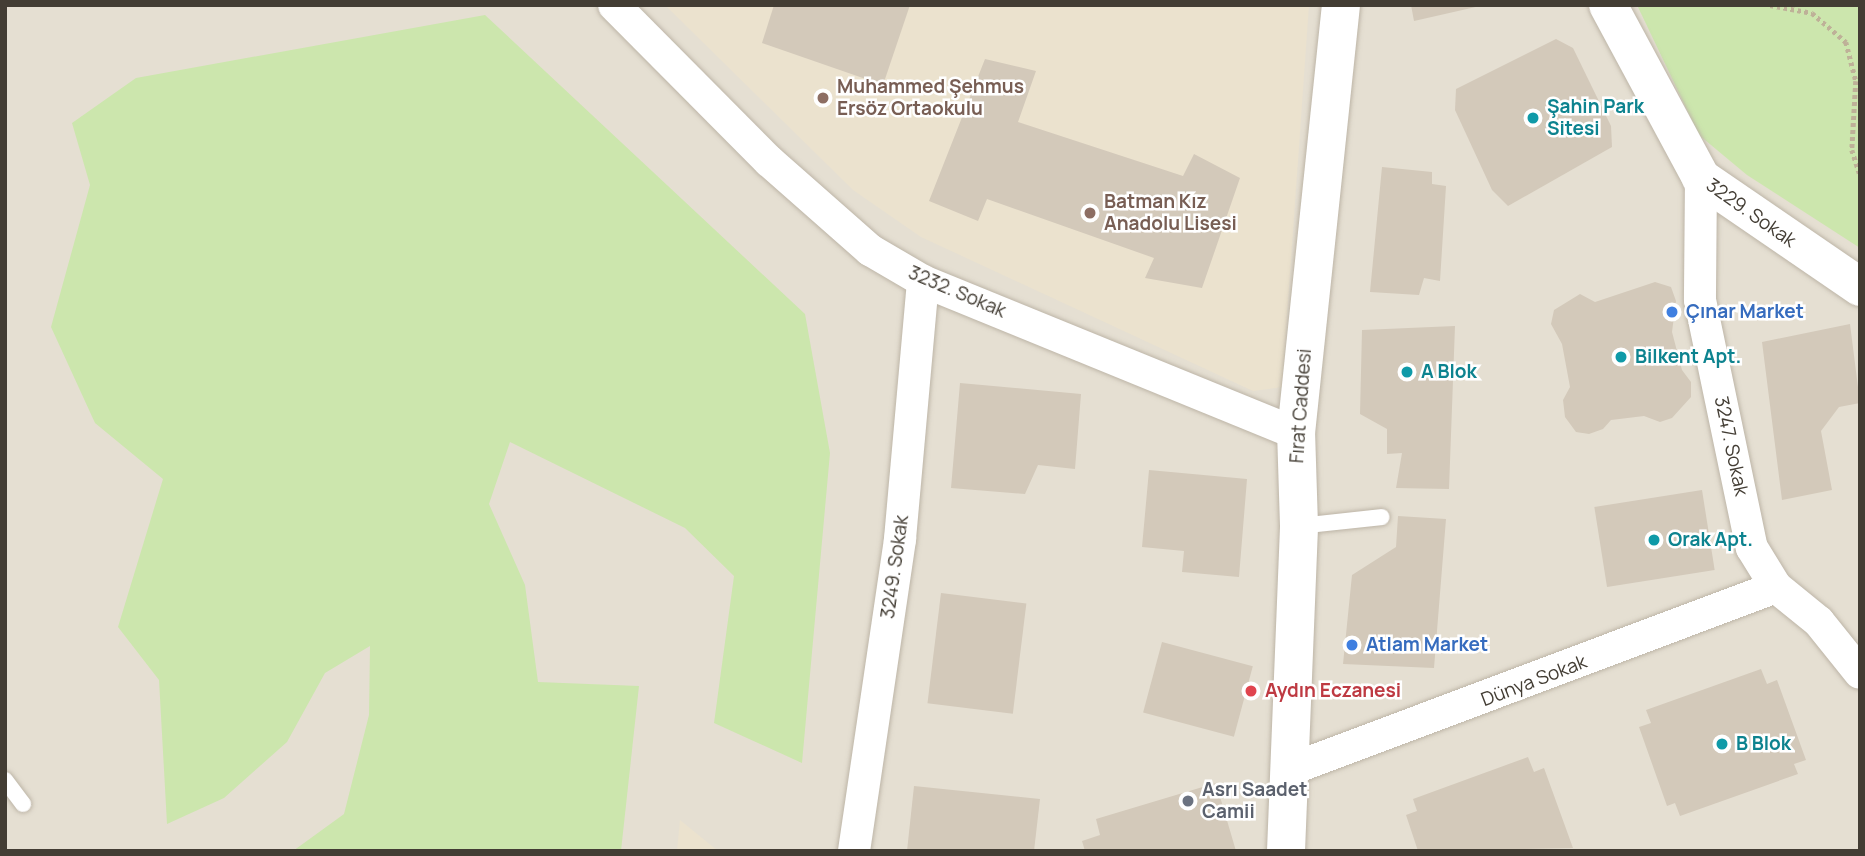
<!DOCTYPE html>
<meta charset="utf-8">
<style>
body{margin:0}
#map{position:relative;width:1865px;height:856px;overflow:hidden;background:#f2ede4;font-family:Manrope,sans-serif}
div>[style]{position:absolute}
[style*='--x']{left:calc(var(--x)*1px);top:calc(var(--y)*1px);width:calc(var(--w)*1px);rotate:calc(var(--a)*1deg)}
.residential>*{inset:0;background:#e5dfd2;transform-origin:0 0}
.education>*{inset:0;background:#ebe2ce}
.green>*{inset:0;background:#cce6ad}
.building>*{inset:0;background:#d3c9ba;transform-origin:0 0}
.path>*{height:4.5px;margin-top:-2.25px;transform-origin:0;background:repeating-linear-gradient(90deg,#beb198 0 3.5px,transparent 0 7px)}
.roads{filter:drop-shadow(0 0 2px #bdb5a7) drop-shadow(0 0 2px #bdb5a7)}
.service>*{height:16px;margin:-8px;padding:0 8px;transform-origin:8px;border-radius:8px;background:#fff}
.minor>*{height:32px;margin:-16px;padding:0 16px;transform-origin:16px;border-radius:16px;background:#fff}
.tertiary>*{height:38px;margin:-19px;padding:0 19px;transform-origin:19px;border-radius:19px;background:#fff}
.dots>*{width:19px;height:19px;translate:-50% -50%;box-sizing:border-box;border:4px solid #fff;border-radius:50%}
span{translate:-50% -50%;white-space:nowrap;text-align:center;line-height:1.15;-webkit-text-stroke:5px #fff;paint-order:stroke}
.education-label{font-size:19px;color:#785e54;font-weight:700}
.left{translate:0 -50%;text-align:left}
.culture-label{font-size:19px;color:#0d838f;font-weight:700}
.street-label{font-size:19px;color:#433d34}
.shop-label{font-size:19px;color:#366cbe;font-weight:700}
.health-label{font-size:19px;color:#be3a42;font-weight:700}
.worship-label{font-size:19px;color:#5b616d;font-weight:700}
.frame{position:absolute;inset:0;border:7px solid #433d34;pointer-events:none}
</style>
<div id="map">
<div class="residential">
<div style="left:5px;top:5px;width:1855px;height:846px"></div>
</div>
<div class="education">
<div style="clip-path:polygon(665px 5px,1309px 5px,1282px 387px,1253px 391px,921px 237px,853px 190px)"></div>
<div style="clip-path:polygon(680px 820px,718px 851px,677px 851px)"></div>
</div>
<div class="green">
<div style="clip-path:polygon(1637px 5px,1860px 5px,1860px 248px,1747px 175px,1699px 135px)"></div>
<div style="clip-path:polygon(485px 15px,805px 314px,830px 453px,802px 763px,714px 723px,734px 576px,685px 528px,510px 442px,489px 504px,525px 585px,538px 682px,639px 686px,621px 851px,293px 851px,344px 814px,369px 715px,370px 646px,325px 673px,287px 742px,224px 798px,167px 824px,159px 680px,118px 627px,163px 479px,95px 423px,51px 327px,90px 185px,72px 123px,136px 78px)"></div>
</div>
<div class="building">
<div style="clip-path:polygon(774px 5px,910px 5px,883px 85px,762px 43px)"></div>
<div style="clip-path:polygon(1411px 5px,1480px 5px,1480px 6px,1414px 21px)"></div>
<div style="clip-path:polygon(1556px 39px,1573px 48px,1611px 126px,1612px 147px,1508px 206px,1492px 190px,1455px 110px,1456px 89px)"></div>
<div style="clip-path:polygon(985px 59px,1036px 71px,1018px 122px,1183px 176px,1194px 154px,1240px 178px,1202px 288px,1145px 278px,1154px 258px,987px 199px,978px 221px,929px 201px)"></div>
<div style="clip-path:polygon(1382px 167px,1432px 172px,1432px 184px,1446px 186px,1440px 281px,1424px 278px,1419px 295px,1370px 292px)"></div>
<div style="clip-path:polygon(1655px 282px,1671px 287px,1676px 301px,1672px 332px,1682px 370px,1691px 382px,1691px 397px,1672px 418px,1660px 422px,1644px 416px,1611px 420px,1603px 429px,1589px 434px,1576px 432px,1565px 417px,1563px 400px,1570px 387px,1562px 344px,1551px 324px,1554px 310px,1580px 294px,1595px 302px)"></div>
<div style="clip-path:polygon(1850px 324px,1860px 403px,1839px 407px,1821px 431px,1832px 490px,1782px 500px,1762px 342px)"></div>
<div style="clip-path:polygon(1455px 326px,1449px 489px,1396px 488px,1402px 453px,1387px 454px,1387px 429px,1360px 414px,1362px 330px)"></div>
<div style="clip-path:polygon(960px 383px,1081px 394px,1075px 469px,1038px 465px,1025px 494px,951px 488px)"></div>
<div style="clip-path:polygon(1149px 470px,1247px 479px,1239px 577px,1182px 572px,1184px 551px,1142px 547px)"></div>
<div style="left:1702px;top:490px;width:81px;height:109px;rotate:81deg"></div>
<div style="clip-path:polygon(1398px 516px,1446px 519px,1434px 668px,1343px 664px,1352px 575px,1396px 547px)"></div>
<div style="left:941px;top:593px;width:86px;height:111px;rotate:7deg"></div>
<div style="left:1162px;top:642px;width:94px;height:73px;rotate:15deg"></div>
<div style="clip-path:polygon(1761px 669px,1767px 684px,1777px 680px,1806px 760px,1794px 764px,1798px 774px,1680px 816px,1675px 803px,1667px 806px,1639px 727px,1651px 723px,1646px 710px)"></div>
<div style="clip-path:polygon(1528px 757px,1534px 772px,1544px 768px,1573px 848px,1418px 851px,1406px 815px,1417px 811px,1413px 799px)"></div>
<div style="clip-path:polygon(1216px 783px,1236px 851px,1085px 851px,1082px 841px,1100px 835px,1096px 819px)"></div>
<div style="clip-path:polygon(914px 786px,1040px 799px,1034px 851px,907px 851px)"></div>
</div>
<div class="path">
<div style="--x:1770;--y:5;--w:43;--a:10.8"></div>
<div style="--x:1812;--y:13;--w:45;--a:40.5"></div>
<div style="--x:1846;--y:42;--w:40;--a:75.6"></div>
<div style="--x:1856;--y:81;--w:69;--a:93.3"></div>
<div style="--x:1852;--y:150;--w:25;--a:72"></div>
</div>
<div class="roads">
<div class="service">
<div style="--x:1299;--y:526;--w:83;--a:-6.2"></div>
<div style="--x:5;--y:780;--w:30;--a:53"></div>
</div>
<div class="minor">
<div style="--x:614;--y:5;--w:220;--a:45.2"></div>
<div style="--x:769;--y:161;--w:135;--a:41.4"></div>
<div style="--x:870;--y:250;--w:61;--a:30.3"></div>
<div style="--x:923;--y:281;--w:403;--a:22.2"></div>
<div style="--x:1701;--y:178;--w:122;--a:90.5"></div>
<div style="--x:1700;--y:300;--w:253;--a:78.2"></div>
<div style="--x:1752;--y:548;--w:46;--a:58.4"></div>
<div style="--x:1776;--y:587;--w:55;--a:39.1"></div>
<div style="--x:1819;--y:622;--w:65;--a:51.2"></div>
<div style="--x:1289;--y:770;--w:520;--a:-20.59"></div>
<div style="--x:854;--y:851;--w:315;--a:-81.6"></div>
<div style="--x:900;--y:539;--w:259;--a:-84.9"></div>
</div>
<div class="tertiary">
<div style="--x:1608;--y:5;--w:196;--a:61.7"></div>
<div style="--x:1701;--y:178;--w:193;--a:34.4"></div>
<div style="--x:1286;--y:851;--w:325;--a:-87.7"></div>
<div style="--x:1299;--y:526;--w:93;--a:-91.8"></div>
<div style="--x:1296;--y:433;--w:430;--a:-84"></div>
</div>
</div>
<div class="dots">
<div style="left:823px;top:98px;background:#8d6e63"></div>
<div style="left:1533px;top:118px;background:#0f9aa8"></div>
<div style="left:1090px;top:213px;background:#8d6e63"></div>
<div style="left:1672px;top:312px;background:#3f7fe0"></div>
<div style="left:1621px;top:357px;background:#0f9aa8"></div>
<div style="left:1407px;top:372px;background:#0f9aa8"></div>
<div style="left:1654px;top:540px;background:#0f9aa8"></div>
<div style="left:1352px;top:645px;background:#3f7fe0"></div>
<div style="left:1251px;top:691px;background:#e0444e"></div>
<div style="left:1722px;top:744px;background:#0f9aa8"></div>
<div style="left:1188px;top:801px;background:#6b7280"></div>
</div>
<div class="education-label">
<span class="left" style="left:837px;top:98px">Muhammed Şehmus<br>Ersöz Ortaokulu</span>
<span class="left" style="left:1104px;top:213px">Batman Kız<br>Anadolu Lisesi</span>
</div>
<div class="culture-label">
<span class="left" style="left:1547px;top:118px">Şahin Park<br>Sitesi</span>
<span class="left" style="left:1635px;top:357px">Bilkent Apt.</span>
<span class="left" style="left:1421px;top:372px">A Blok</span>
<span class="left" style="left:1668px;top:540px">Orak Apt.</span>
<span class="left" style="left:1736px;top:744px">B Blok</span>
</div>
<div class="street-label">
<span style="left:1751px;top:213px;rotate:35deg">3229. Sokak</span>
<span style="left:957px;top:292px;rotate:23deg">3232. Sokak</span>
<span style="left:1301px;top:406px;rotate:-86deg">Fırat Caddesi</span>
<span style="left:1731px;top:446px;rotate:78deg">3247. Sokak</span>
<span style="left:895px;top:567px;rotate:-82deg">3249. Sokak</span>
<span style="left:1534px;top:681px;rotate:-21deg">Dünya Sokak</span>
</div>
<div class="shop-label">
<span class="left" style="left:1686px;top:312px">Çınar Market</span>
<span class="left" style="left:1366px;top:645px">Atlam Market</span>
</div>
<div class="health-label">
<span class="left" style="left:1265px;top:691px">Aydın Eczanesi</span>
</div>
<div class="worship-label">
<span class="left" style="left:1202px;top:801px">Asrı Saadet<br>Camii</span>
</div>
<div class="frame"></div>
</div>
